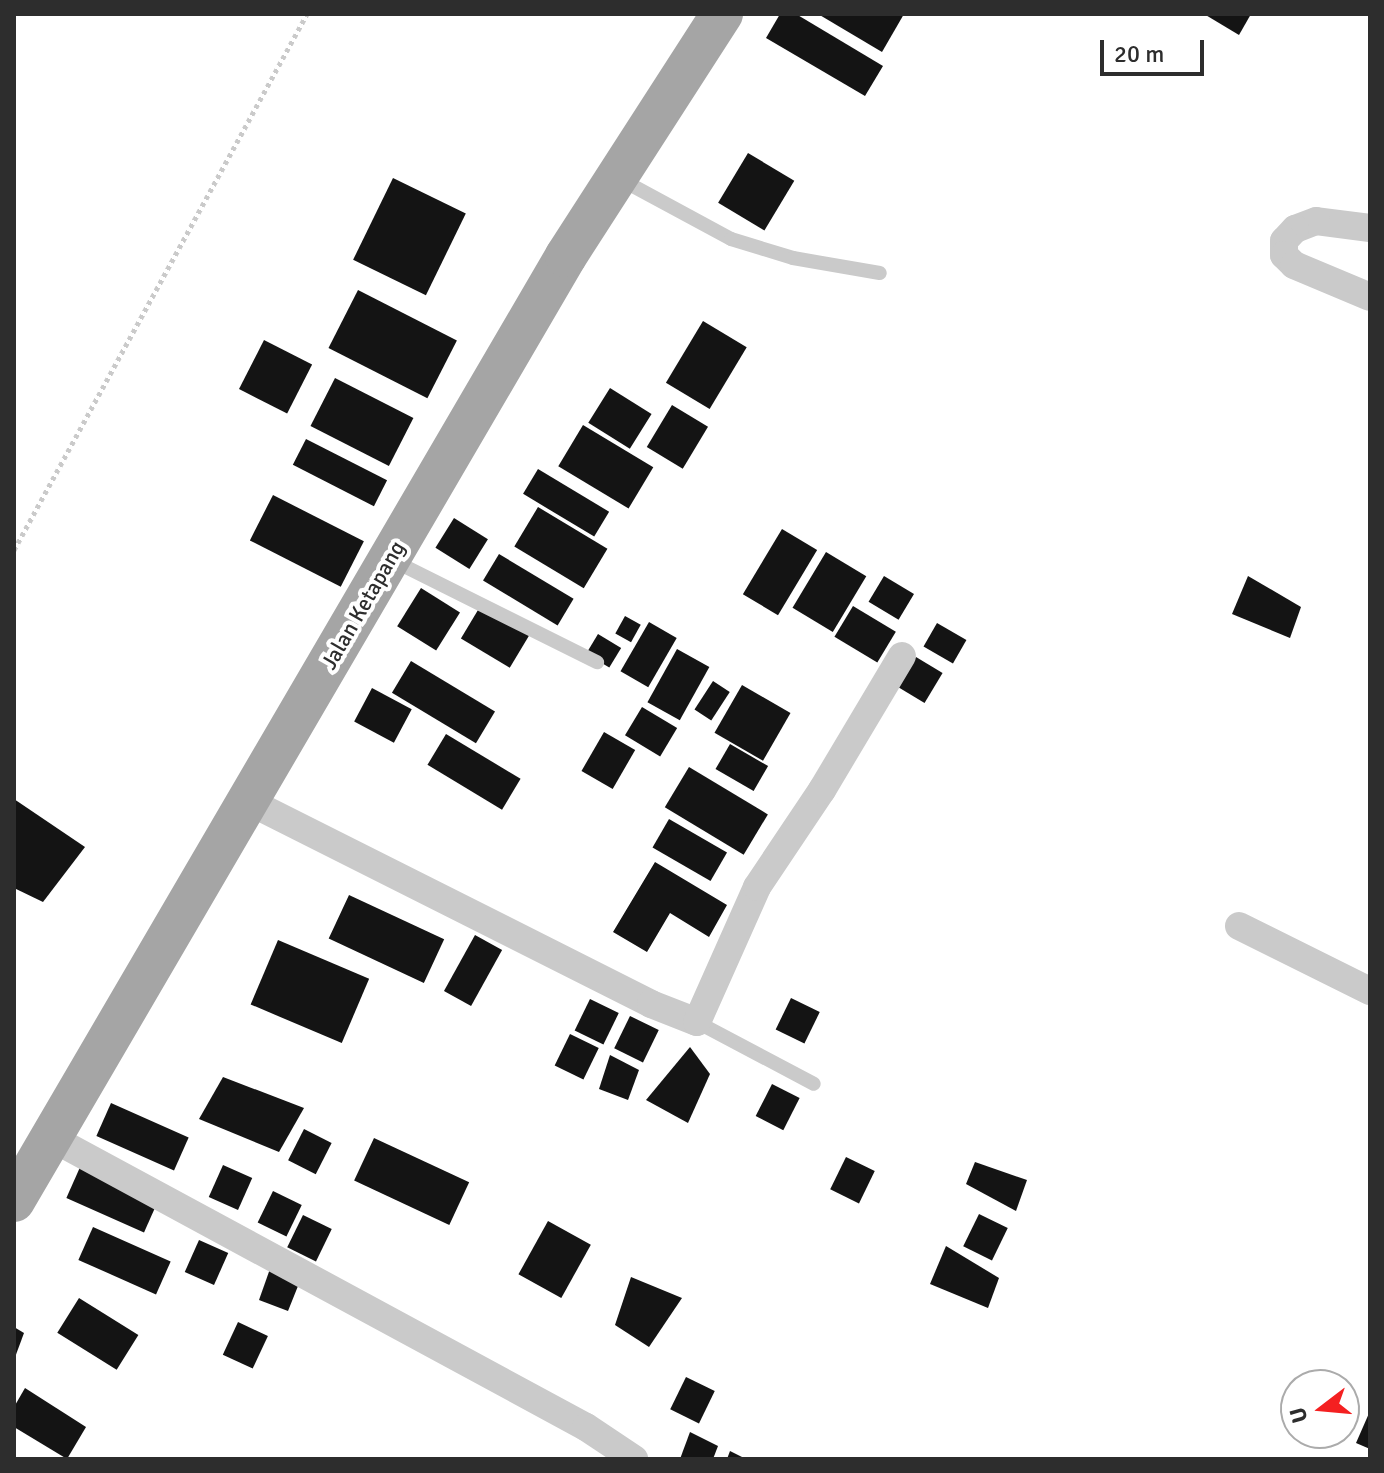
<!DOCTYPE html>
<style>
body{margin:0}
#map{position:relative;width:1384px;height:1473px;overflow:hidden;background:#fff;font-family:Signika,sans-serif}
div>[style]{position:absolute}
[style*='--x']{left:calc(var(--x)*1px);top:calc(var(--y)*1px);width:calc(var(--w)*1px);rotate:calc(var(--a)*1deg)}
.building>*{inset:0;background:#141414;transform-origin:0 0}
.path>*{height:5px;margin-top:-2.5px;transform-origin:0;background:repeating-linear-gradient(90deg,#cacaca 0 4px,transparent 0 8px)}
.service>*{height:14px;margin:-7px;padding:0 7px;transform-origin:7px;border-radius:7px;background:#cacaca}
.minor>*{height:28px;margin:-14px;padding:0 14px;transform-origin:14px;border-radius:14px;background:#cacaca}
.primary>*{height:42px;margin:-21px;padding:0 21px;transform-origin:21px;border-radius:21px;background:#a5a5a5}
span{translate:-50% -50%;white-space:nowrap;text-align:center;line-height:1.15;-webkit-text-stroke:8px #fff;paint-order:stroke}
.street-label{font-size:22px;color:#2d2d2d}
.frame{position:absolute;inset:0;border:16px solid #2d2d2d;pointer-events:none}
.north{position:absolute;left:1280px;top:1369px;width:80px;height:80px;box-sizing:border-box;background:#fff;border:2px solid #ababab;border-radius:50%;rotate:254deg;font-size:22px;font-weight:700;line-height:32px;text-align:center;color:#2d2d2d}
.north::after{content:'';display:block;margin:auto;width:28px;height:36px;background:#f42021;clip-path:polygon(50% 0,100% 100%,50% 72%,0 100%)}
.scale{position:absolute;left:1100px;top:40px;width:104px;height:36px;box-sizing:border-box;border:4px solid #2d2d2d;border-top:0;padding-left:10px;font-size:24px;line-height:28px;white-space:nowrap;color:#2d2d2d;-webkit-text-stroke:6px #fff;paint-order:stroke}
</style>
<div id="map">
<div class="building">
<div style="clip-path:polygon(780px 14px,796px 14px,883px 66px,865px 96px,766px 38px)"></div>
<div style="clip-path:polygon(818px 14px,904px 14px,882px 52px)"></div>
<div style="clip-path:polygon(1204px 14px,1251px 14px,1239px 35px)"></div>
<div style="left:748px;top:153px;width:54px;height:58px;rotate:31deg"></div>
<div style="left:393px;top:178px;width:81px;height:91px;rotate:26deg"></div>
<div style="left:358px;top:290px;width:111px;height:65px;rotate:27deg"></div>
<div style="left:703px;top:321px;width:51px;height:72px;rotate:31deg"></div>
<div style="left:264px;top:340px;width:54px;height:55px;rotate:27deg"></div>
<div style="left:335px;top:378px;width:88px;height:54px;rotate:27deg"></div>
<div style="left:610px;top:388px;width:49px;height:41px;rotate:32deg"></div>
<div style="left:672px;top:405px;width:42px;height:49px;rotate:31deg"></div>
<div style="left:583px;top:425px;width:82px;height:48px;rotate:31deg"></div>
<div style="left:306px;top:439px;width:91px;height:29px;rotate:27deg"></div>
<div style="left:538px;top:469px;width:83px;height:29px;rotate:31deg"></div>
<div style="left:273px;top:495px;width:102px;height:51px;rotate:27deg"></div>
<div style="left:538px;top:507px;width:81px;height:46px;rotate:31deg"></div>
<div style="left:454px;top:518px;width:40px;height:35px;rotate:32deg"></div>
<div style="left:782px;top:529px;width:41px;height:76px;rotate:31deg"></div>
<div style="left:826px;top:552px;width:47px;height:65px;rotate:31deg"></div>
<div style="left:499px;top:554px;width:87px;height:31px;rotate:31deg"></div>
<div style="left:884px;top:576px;width:35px;height:30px;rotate:31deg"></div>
<div style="clip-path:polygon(1248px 576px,1301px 607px,1290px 638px,1232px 614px)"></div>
<div style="left:421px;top:588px;width:46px;height:45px;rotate:32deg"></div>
<div style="left:481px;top:605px;width:57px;height:39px;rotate:31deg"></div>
<div style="left:853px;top:606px;width:50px;height:36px;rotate:31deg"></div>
<div style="left:625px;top:616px;width:18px;height:20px;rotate:29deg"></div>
<div style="left:649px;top:622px;width:32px;height:57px;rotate:30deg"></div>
<div style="left:937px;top:623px;width:34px;height:27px;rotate:30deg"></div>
<div style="left:598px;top:634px;width:27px;height:23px;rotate:31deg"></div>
<div style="left:677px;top:649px;width:37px;height:61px;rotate:29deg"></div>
<div style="left:916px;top:657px;width:31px;height:35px;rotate:31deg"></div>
<div style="left:411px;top:661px;width:98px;height:37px;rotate:31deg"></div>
<div style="left:713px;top:681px;width:20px;height:34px;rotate:33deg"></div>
<div style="left:742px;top:685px;width:56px;height:55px;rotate:30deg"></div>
<div style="left:372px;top:688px;width:45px;height:38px;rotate:28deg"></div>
<div style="left:642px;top:707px;width:41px;height:33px;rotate:31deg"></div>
<div style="left:604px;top:732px;width:36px;height:45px;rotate:30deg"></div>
<div style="left:446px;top:734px;width:87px;height:36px;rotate:31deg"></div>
<div style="left:730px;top:744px;width:44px;height:29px;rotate:30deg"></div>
<div style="left:689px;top:767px;width:92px;height:47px;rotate:31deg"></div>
<div style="clip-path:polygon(14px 799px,85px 847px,43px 902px,14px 888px)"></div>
<div style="left:669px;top:819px;width:67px;height:33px;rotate:30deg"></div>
<div style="clip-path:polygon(655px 862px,727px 905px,709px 937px,670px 913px,647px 952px,613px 932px)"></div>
<div style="left:349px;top:895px;width:105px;height:48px;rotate:25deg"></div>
<div style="left:475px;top:935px;width:31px;height:64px;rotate:29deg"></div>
<div style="left:278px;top:940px;width:99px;height:70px;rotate:23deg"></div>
<div style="left:791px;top:998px;width:32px;height:35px;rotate:26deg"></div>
<div style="left:590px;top:999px;width:32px;height:35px;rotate:26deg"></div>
<div style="left:630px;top:1016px;width:32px;height:36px;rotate:26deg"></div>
<div style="left:570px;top:1034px;width:32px;height:35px;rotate:26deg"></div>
<div style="clip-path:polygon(690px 1047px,710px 1074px,688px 1123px,646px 1100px)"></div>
<div style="clip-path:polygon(610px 1055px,639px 1070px,628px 1100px,599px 1089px)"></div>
<div style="clip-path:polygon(223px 1077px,304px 1108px,279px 1152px,199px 1119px)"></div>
<div style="left:772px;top:1084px;width:31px;height:36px;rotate:27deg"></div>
<div style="left:111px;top:1103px;width:85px;height:36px;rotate:24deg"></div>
<div style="left:304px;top:1129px;width:31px;height:35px;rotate:27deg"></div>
<div style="left:374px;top:1138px;width:105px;height:47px;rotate:25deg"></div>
<div style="left:846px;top:1157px;width:32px;height:36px;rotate:26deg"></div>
<div style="clip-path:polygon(975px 1162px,1027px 1180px,1016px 1211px,966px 1184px)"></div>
<div style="left:81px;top:1165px;width:85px;height:36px;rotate:24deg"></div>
<div style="left:223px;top:1165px;width:32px;height:35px;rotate:24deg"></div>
<div style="left:273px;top:1191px;width:32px;height:35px;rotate:26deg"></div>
<div style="left:979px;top:1214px;width:32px;height:36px;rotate:26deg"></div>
<div style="left:303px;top:1215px;width:32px;height:36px;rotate:26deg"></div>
<div style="left:548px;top:1221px;width:49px;height:61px;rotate:29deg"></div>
<div style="left:93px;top:1227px;width:85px;height:36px;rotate:24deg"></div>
<div style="left:199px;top:1240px;width:32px;height:35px;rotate:24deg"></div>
<div style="clip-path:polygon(946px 1246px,999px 1278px,988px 1308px,930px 1284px)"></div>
<div style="clip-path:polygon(271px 1266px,300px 1281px,288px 1311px,259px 1300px)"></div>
<div style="clip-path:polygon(631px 1277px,682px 1298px,649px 1347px,615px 1325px)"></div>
<div style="left:79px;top:1298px;width:70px;height:41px;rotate:32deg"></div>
<div style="left:238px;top:1322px;width:33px;height:36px;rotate:25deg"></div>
<div style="clip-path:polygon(14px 1327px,24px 1333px,14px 1360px)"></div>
<div style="left:686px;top:1377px;width:32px;height:36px;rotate:26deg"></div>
<div style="clip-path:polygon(25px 1388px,86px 1427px,67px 1459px,14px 1427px,14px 1407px)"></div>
<div style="clip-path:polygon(1370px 1411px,1370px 1449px,1356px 1443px)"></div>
<div style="clip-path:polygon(690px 1432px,718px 1446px,713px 1459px,680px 1459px)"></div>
<div style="clip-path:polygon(730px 1451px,746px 1459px,727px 1459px)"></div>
</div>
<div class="path">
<div style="--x:14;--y:550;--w:611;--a:-61.34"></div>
</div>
<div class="service">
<div style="--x:620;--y:179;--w:126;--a:28.4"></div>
<div style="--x:731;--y:239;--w:65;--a:17"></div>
<div style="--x:793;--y:258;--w:88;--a:9.8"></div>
<div style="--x:394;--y:561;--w:227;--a:26.5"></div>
<div style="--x:697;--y:1022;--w:132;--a:27.9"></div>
</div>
<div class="minor">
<div style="--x:1370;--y:228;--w:54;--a:-172.6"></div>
<div style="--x:1316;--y:221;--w:22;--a:159"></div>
<div style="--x:1295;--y:229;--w:16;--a:133"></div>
<div style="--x:1284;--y:241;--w:14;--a:90"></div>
<div style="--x:1284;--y:255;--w:14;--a:45"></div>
<div style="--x:1294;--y:265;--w:82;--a:22.8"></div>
<div style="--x:248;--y:801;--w:451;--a:26.7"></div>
<div style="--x:651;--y:1004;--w:49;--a:21.4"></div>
<div style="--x:697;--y:1022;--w:148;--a:-66"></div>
<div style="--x:757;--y:887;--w:117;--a:-56.2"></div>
<div style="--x:822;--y:790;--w:156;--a:-59.2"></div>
<div style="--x:1239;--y:926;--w:146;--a:26.4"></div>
<div style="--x:50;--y:1137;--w:609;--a:28.42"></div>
<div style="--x:586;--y:1427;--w:58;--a:33.7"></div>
</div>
<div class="primary">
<div style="--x:14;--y:1201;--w:1094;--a:-59.71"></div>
<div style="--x:566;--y:256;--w:288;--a:-57.2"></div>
</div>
<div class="street-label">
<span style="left:363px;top:605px;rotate:-60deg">Jalan Ketapang</span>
</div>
<div class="frame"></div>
<div class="north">U</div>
<div class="scale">20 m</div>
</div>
